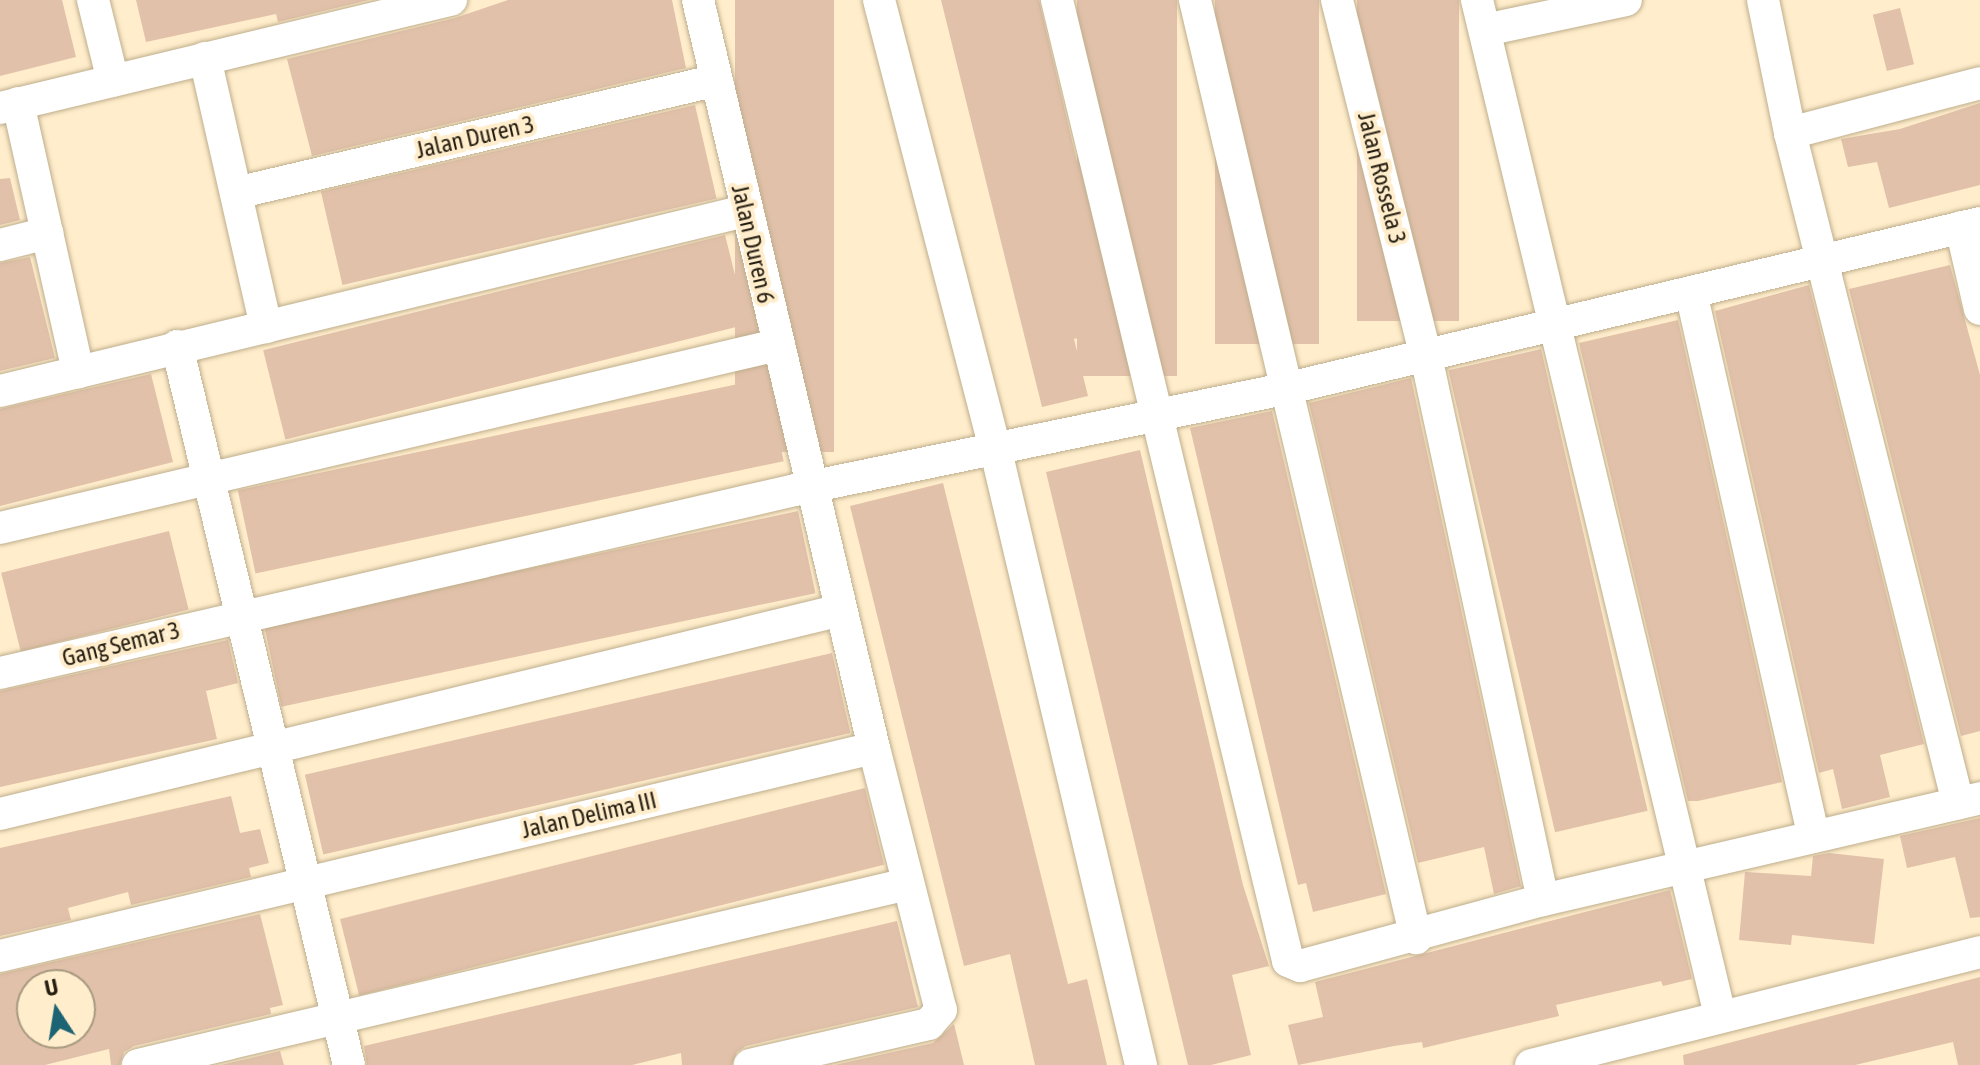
<!DOCTYPE html>
<style>
body{margin:0}
#map{position:relative;width:1980px;height:1065px;overflow:hidden;background:#ffedcb;font-family:"Asap Condensed",sans-serif}
div>[style]{position:absolute}
[style*='--x']{left:calc(var(--x)*1px);top:calc(var(--y)*1px);width:calc(var(--w)*1px);rotate:calc(var(--a)*1deg)}
.building>*{inset:0;background:#e2c1aa;transform-origin:0 0}
.roads{filter:drop-shadow(0 0 2px #bfae8d) drop-shadow(0 0 2px #bfae8d)}
.minor>*{height:32px;margin:-16px;padding:0 16px;transform-origin:16px;border-radius:16px;background:#fff}
span{translate:-50% -50%;white-space:nowrap;text-align:center;line-height:1.15;-webkit-text-stroke:8px #ffedcb;paint-order:stroke}
.street-label{font-size:24px;color:#241d11}
.north{position:absolute;left:16px;top:969px;width:80px;height:80px;box-sizing:border-box;background:#ffedcb;border:2px solid #a79a81;border-radius:50%;rotate:348deg;font-size:22px;font-weight:700;line-height:32px;text-align:center;color:#241d11}
.north::after{content:'';display:block;margin:auto;width:28px;height:36px;background:#1c6473;clip-path:polygon(50% 0,100% 100%,50% 72%,0 100%)}
</style>
<div id="map">
<div class="building">
<div style="clip-path:polygon(0 0,62px 0,76px 57px,0 76px)"></div>
<div style="clip-path:polygon(136px 0,369px 0,278px 22px,276px 14px,146px 42px)"></div>
<div style="clip-path:polygon(508px 0,672px 0,686px 68px,312px 156px,287px 59px,455px 18px)"></div>
<div style="left:735px;top:0;width:99px;height:452px"></div>
<div style="clip-path:polygon(941px 0,1039px 0,1116px 328px,1074px 339px,1088px 396px,1042px 407px)"></div>
<div style="left:1077px;top:0;width:100px;height:376px"></div>
<div style="left:1215px;top:0;width:104px;height:344px"></div>
<div style="left:1357px;top:0;width:102px;height:321px"></div>
<div style="left:1900px;top:8px;width:58px;height:28px;rotate:76deg"></div>
<div style="clip-path:polygon(1980px 103px,1980px 185px,1889px 208px,1877px 162px,1848px 167px,1841px 139px,1900px 129px)"></div>
<div style="left:695px;top:105px;width:96px;height:384px;rotate:77deg"></div>
<div style="clip-path:polygon(10px 178px,20px 220px,0 225px,0 179px)"></div>
<div style="left:725px;top:235px;width:92px;height:476px;rotate:76deg"></div>
<div style="clip-path:polygon(30px 257px,55px 358px,0 371px,0 263px)"></div>
<div style="clip-path:polygon(1950px 265px,1980px 375px,1980px 731px,1961px 736px,1849px 289px)"></div>
<div style="clip-path:polygon(1809px 285px,1924px 744px,1880px 755px,1890px 797px,1842px 809px,1833px 769px,1819px 773px,1715px 311px)"></div>
<div style="clip-path:polygon(1678px 320px,1782px 782px,1698px 801px,1688px 801px,1579px 343px)"></div>
<div style="left:1541px;top:349px;width:474px;height:95px;rotate:77deg"></div>
<div style="clip-path:polygon(151px 374px,173px 462px,0 506px,0 409px)"></div>
<div style="left:766px;top:378px;width:85px;height:540px;rotate:78deg"></div>
<div style="clip-path:polygon(1411px 378px,1521px 886px,1494px 894px,1484px 847px,1418px 863px,1309px 403px)"></div>
<div style="clip-path:polygon(1272px 411px,1386px 894px,1313px 912px,1306px 883px,1298px 885px,1190px 428px)"></div>
<div style="clip-path:polygon(1140px 450px,1243px 885px,1269px 966px,1232px 975px,1251px 1055px,1211px 1065px,1188px 1065px,1046px 472px)"></div>
<div style="clip-path:polygon(943px 483px,1068px 984px,1087px 979px,1107px 1065px,1035px 1065px,1010px 954px,964px 966px,850px 506px)"></div>
<div style="left:798px;top:511px;width:84px;height:546px;rotate:78deg"></div>
<div style="left:169px;top:531px;width:81px;height:173px;rotate:76deg"></div>
<div style="clip-path:polygon(228px 640px,238px 683px,206px 691px,217px 739px,0 787px,0 691px)"></div>
<div style="left:832px;top:653px;width:82px;height:541px;rotate:77deg"></div>
<div style="left:865px;top:788px;width:79px;height:541px;rotate:76deg"></div>
<div style="clip-path:polygon(231px 796px,240px 833px,260px 829px,269px 863px,249px 868px,251px 877px,131px 905px,128px 892px,68px 908px,71px 920px,0 936px,0 848px)"></div>
<div style="clip-path:polygon(1980px 818px,1980px 917px,1970px 918px,1955px 857px,1907px 868px,1900px 836px)"></div>
<div style="clip-path:polygon(1829px 853px,1884px 859px,1874px 944px,1792px 935px,1791px 945px,1739px 940px,1745px 872px,1811px 876px,1813px 856px)"></div>
<div style="clip-path:polygon(1670px 890px,1692px 979px,1663px 986px,1661px 981px,1556px 1005px,1559px 1016px,1423px 1048px,1422px 1042px,1394px 1046px,1298px 1065px,1288px 1025px,1323px 1017px,1315px 982px)"></div>
<div style="clip-path:polygon(evenodd,260px 914px,283px 1005px,270px 1008px,271px 1014px,134px 1046px,124px 1052px,120px 1065px,111px 1065px,109px 1049px,45px 1065px,0 1065px,0 974px,260px 914px,32px 985px,80px 985px,80px 1033px,32px 1033px,32px 985px)"></div>
<div style="clip-path:polygon(897px 921px,918px 1007px,746px 1046px,737px 1052px,732px 1065px,682px 1065px,681px 1053px,632px 1065px,367px 1065px,364px 1046px)"></div>
<div style="clip-path:polygon(1980px 977px,1980px 1065px,1958px 1065px,1953px 1042px,1855px 1065px,1684px 1065px,1683px 1055px)"></div>
<div style="clip-path:polygon(954px 1024px,964px 1065px,835px 1065px,933px 1043px)"></div>
<div style="clip-path:polygon(280px 1051px,284px 1065px,221px 1065px)"></div>
</div>
<div class="roads">
<div class="minor">
<div style="--x:93;--y:0;--w:83;--a:76.1"></div>
<div style="--x:698;--y:0;--w:768;--a:76.76"></div>
<div style="--x:874;--y:748;--w:270;--a:75.7"></div>
<div style="--x:941;--y:1010;--w:18;--a:131"></div>
<div style="--x:929;--y:1024;--w:184;--a:167.1"></div>
<div style="--x:879;--y:0;--w:466;--a:75.5"></div>
<div style="--x:996;--y:451;--w:631;--a:76.71"></div>
<div style="--x:1057;--y:0;--w:988;--a:76.48"></div>
<div style="--x:1288;--y:961;--w:13;--a:23"></div>
<div style="--x:1300;--y:966;--w:252;--a:-15.2"></div>
<div style="--x:1543;--y:900;--w:449;--a:-13.1"></div>
<div style="--x:1195;--y:0;--w:964;--a:76.74"></div>
<div style="--x:1337;--y:0;--w:367;--a:76"></div>
<div style="--x:1426;--y:356;--w:556;--a:77.86"></div>
<div style="--x:1477;--y:0;--w:1044;--a:76.54"></div>
<div style="--x:1763;--y:0;--w:136;--a:78.5"></div>
<div style="--x:1790;--y:133;--w:691;--a:75.92"></div>
<div style="--x:1485;--y:30;--w:144;--a:-12"></div>
<div style="--x:205;--y:58;--w:276;--a:77.2"></div>
<div style="--x:18;--y:103;--w:276;--a:77.4"></div>
<div style="--x:0;--y:108;--w:464;--a:-13.5"></div>
<div style="--x:1790;--y:133;--w:196;--a:-14.7"></div>
<div style="--x:236;--y:193;--w:491;--a:-13.2"></div>
<div style="--x:1961;--y:227;--w:84;--a:77"></div>
<div style="--x:0;--y:245;--w:49;--a:-14.3"></div>
<div style="--x:1691;--y:292;--w:556;--a:77.31"></div>
<div style="--x:177;--y:346;--w:739;--a:76.55"></div>
<div style="--x:0;--y:391;--w:766;--a:-13.58"></div>
<div style="--x:0;--y:528;--w:798;--a:-13.25"></div>
<div style="--x:0;--y:673;--w:816;--a:-12.96"></div>
<div style="--x:795;--y:490;--w:504;--a:-11.67"></div>
<div style="--x:1289;--y:388;--w:710;--a:-13.43"></div>
<div style="--x:0;--y:814;--w:865;--a:-13.63"></div>
<div style="--x:0;--y:956;--w:898;--a:-13.39"></div>
<div style="--x:138;--y:1065;--w:790;--a:-13.24"></div>
<div style="--x:1531;--y:1065;--w:463;--a:-14.1"></div>
</div>
</div>
<div class="street-label">
<span style="left:475px;top:137px;rotate:-13deg">Jalan Duren 3</span>
<span style="left:1382px;top:178px;rotate:76deg">Jalan Rossela 3</span>
<span style="left:753px;top:244px;rotate:77deg">Jalan Duren 6</span>
<span style="left:121px;top:644px;rotate:-14deg">Gang Semar 3</span>
<span style="left:589px;top:815px;rotate:-13deg">Jalan Delima III</span>
</div>
<div class="north">U</div>
</div>
